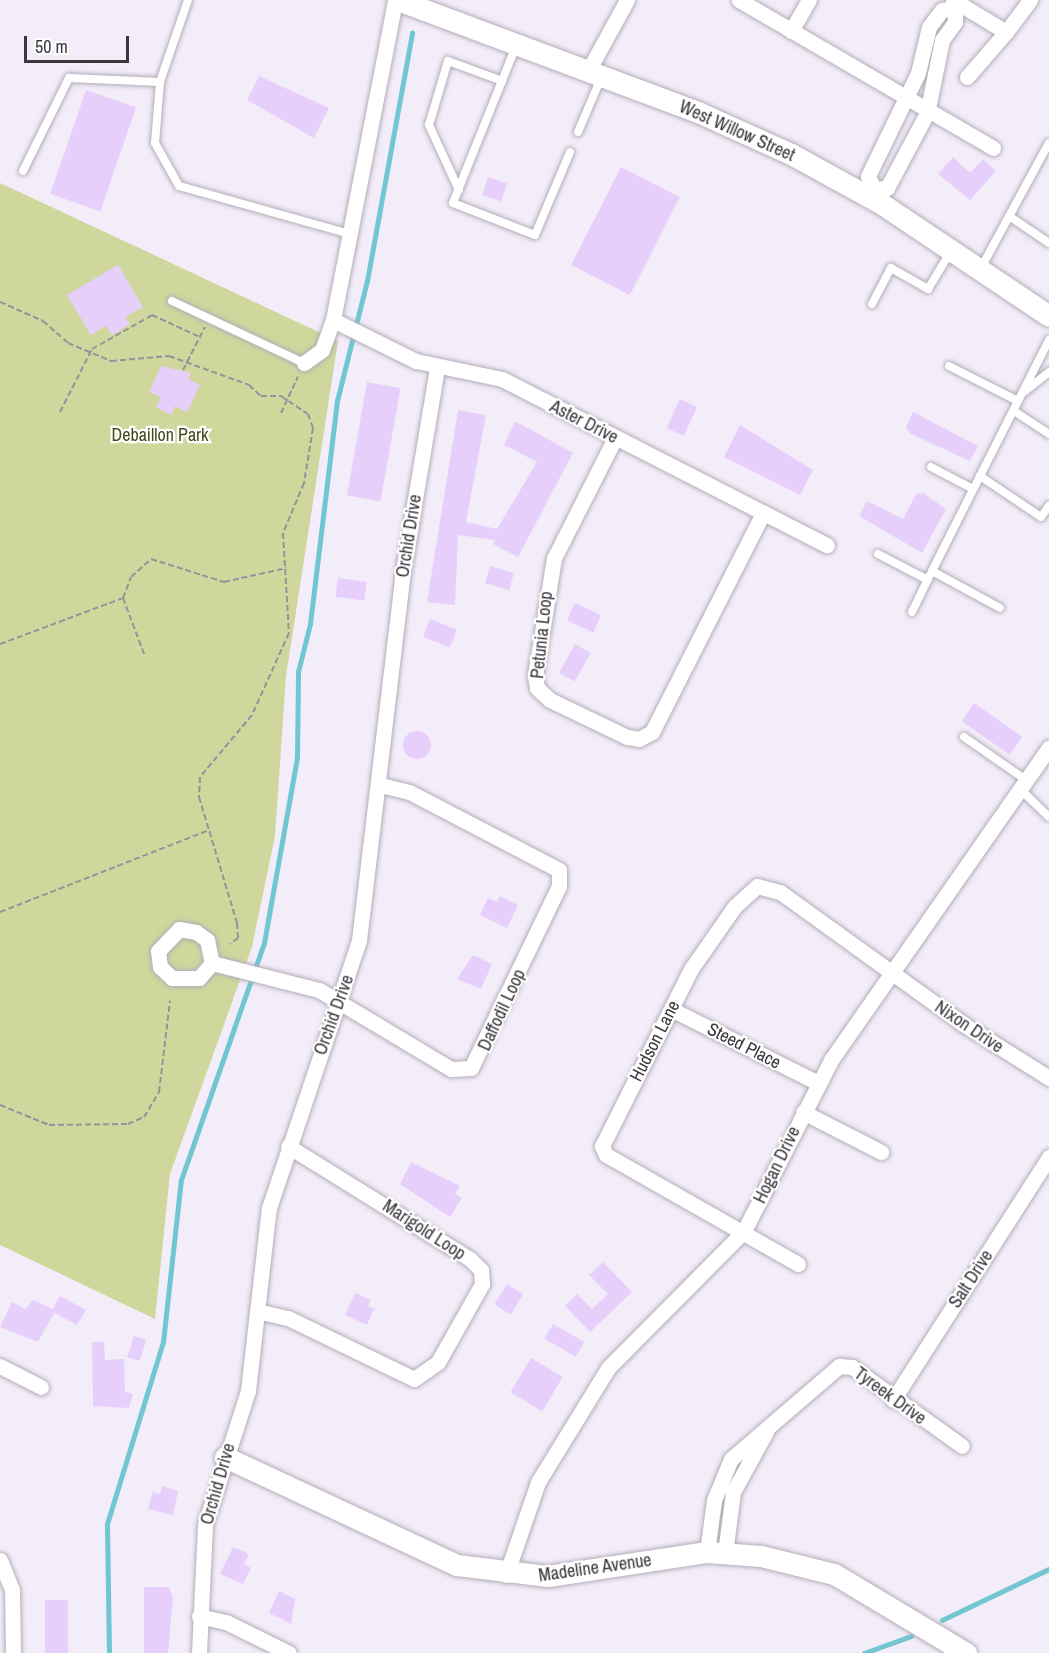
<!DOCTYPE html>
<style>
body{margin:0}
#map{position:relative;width:1049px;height:1653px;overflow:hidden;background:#f3edf9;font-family:"Archivo Narrow",sans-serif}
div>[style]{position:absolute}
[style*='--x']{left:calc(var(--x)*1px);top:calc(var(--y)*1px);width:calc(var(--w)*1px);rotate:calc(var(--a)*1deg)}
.green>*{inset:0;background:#cfd79c}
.stream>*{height:4.5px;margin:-2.25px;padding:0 2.25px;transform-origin:2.25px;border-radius:2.25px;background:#71c6d2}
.building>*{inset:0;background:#e7cffc;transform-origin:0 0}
.round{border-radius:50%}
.path>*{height:2px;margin-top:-1px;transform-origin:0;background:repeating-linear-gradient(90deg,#96929b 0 6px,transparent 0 9px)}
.roads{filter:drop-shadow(0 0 2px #b4adb9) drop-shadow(0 0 2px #b4adb9)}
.lane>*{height:8px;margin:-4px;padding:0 4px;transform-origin:4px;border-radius:4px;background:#fff}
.street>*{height:15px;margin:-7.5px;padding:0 7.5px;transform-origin:7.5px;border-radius:7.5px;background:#fff}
.secondary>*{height:21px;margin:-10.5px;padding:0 10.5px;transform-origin:10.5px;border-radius:10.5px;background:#fff}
span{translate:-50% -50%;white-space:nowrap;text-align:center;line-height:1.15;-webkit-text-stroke:4.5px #fff;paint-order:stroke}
.street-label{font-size:18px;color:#3a383d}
.park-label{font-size:18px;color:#444919}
.scale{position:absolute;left:24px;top:36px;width:105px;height:27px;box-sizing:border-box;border:3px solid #3a383d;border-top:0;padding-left:8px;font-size:18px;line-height:21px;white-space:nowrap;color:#3a383d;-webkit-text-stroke:4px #fff;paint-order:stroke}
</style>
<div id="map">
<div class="green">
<div style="clip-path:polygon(0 183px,338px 341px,286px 676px,275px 836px,252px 947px,170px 1174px,155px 1319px,0 1245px)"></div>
</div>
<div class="stream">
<div style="--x:942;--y:1620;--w:119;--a:-25.5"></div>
<div style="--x:109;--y:1653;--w:129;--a:-90.9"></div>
<div style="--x:107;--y:1524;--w:190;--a:-72.9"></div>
<div style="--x:163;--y:1342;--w:163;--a:-83.7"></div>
<div style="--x:181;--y:1180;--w:251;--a:-70.7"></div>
<div style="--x:264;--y:943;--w:189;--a:-79.9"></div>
<div style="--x:297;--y:757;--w:85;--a:-89.3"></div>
<div style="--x:298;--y:672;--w:49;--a:-76"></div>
<div style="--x:310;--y:624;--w:225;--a:-83.1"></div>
<div style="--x:337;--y:401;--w:124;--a:-76"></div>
<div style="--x:367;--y:281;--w:252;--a:-79.7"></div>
<div style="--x:864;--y:1653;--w:50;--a:-19.9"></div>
</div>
<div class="building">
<div style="clip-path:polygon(259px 76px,329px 108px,314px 138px,247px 100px)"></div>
<div style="left:86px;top:90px;width:53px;height:110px;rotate:19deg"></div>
<div style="clip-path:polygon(953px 157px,970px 173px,983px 159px,996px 171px,970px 200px,938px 174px)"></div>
<div style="left:621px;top:167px;width:66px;height:110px;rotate:27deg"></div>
<div style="left:488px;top:177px;width:20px;height:19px;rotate:18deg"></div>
<div style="clip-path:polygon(118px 265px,143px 307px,125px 317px,130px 324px,112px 335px,106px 326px,91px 335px,67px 295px)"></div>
<div style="clip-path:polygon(161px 366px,191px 373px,188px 379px,200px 385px,187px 412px,175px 406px,171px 415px,156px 407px,161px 397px,149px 392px)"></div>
<div style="left:367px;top:382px;width:34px;height:115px;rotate:10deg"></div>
<div style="left:680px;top:399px;width:19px;height:32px;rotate:25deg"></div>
<div style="clip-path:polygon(458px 410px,486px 415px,466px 522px,497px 529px,537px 462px,504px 445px,515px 421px,573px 453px,518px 557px,493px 544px,495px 540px,458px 535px,455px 605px,427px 602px)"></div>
<div style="clip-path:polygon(913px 412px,978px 446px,970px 461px,909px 433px,906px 427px)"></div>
<div style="clip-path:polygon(740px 425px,813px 470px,800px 495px,724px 457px)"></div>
<div style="clip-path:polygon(923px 493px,946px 509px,922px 553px,859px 516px,867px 501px,903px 519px,916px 494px)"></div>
<div style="left:490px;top:566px;width:25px;height:18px;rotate:16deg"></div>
<div style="left:338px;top:578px;width:29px;height:19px;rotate:8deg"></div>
<div style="left:575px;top:603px;width:29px;height:19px;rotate:25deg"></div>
<div style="left:430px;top:619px;width:29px;height:19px;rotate:22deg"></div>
<div style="left:575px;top:644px;width:18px;height:33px;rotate:29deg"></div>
<div style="left:974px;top:703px;width:59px;height:22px;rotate:35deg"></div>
<div class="round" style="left:403px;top:731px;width:28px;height:28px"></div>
<div style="clip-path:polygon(500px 896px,518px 905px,507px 928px,480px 915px,488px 898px,497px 902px)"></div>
<div style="clip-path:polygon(473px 955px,492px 964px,481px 989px,457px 979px)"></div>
<div style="clip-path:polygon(411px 1162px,460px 1186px,455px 1194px,462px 1198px,450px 1217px,400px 1184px)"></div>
<div style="clip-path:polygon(603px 1262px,632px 1292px,590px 1332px,565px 1306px,577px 1294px,592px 1309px,608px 1294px,589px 1275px)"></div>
<div style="left:507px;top:1284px;width:19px;height:24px;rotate:32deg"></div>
<div style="clip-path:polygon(355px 1293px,371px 1300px,368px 1306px,374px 1309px,367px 1325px,345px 1315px)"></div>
<div style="clip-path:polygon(60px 1296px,86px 1310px,77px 1325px,54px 1313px,38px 1342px,0 1327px,12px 1302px,26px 1309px,32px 1300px,53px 1309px)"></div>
<div style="left:553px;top:1324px;width:36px;height:17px;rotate:30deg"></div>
<div style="left:134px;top:1336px;width:13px;height:22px;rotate:18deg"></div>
<div style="clip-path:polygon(92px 1342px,104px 1342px,105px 1360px,124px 1359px,125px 1392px,133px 1394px,129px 1408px,93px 1406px)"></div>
<div style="left:531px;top:1358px;width:37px;height:40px;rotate:31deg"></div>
<div style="clip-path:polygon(162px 1486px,178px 1491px,173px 1515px,148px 1509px,153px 1492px,160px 1494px)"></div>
<div style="clip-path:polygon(233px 1547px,249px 1554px,244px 1564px,251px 1568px,243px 1584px,220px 1574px)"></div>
<div style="clip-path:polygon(144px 1587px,169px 1587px,173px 1598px,168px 1653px,144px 1653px)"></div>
<div style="clip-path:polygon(279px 1591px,295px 1599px,291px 1624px,269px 1613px)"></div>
<div style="left:45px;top:1600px;width:23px;height:53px"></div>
</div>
<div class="path">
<div style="--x:0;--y:302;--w:47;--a:23.8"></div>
<div style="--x:43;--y:321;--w:33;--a:41"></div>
<div style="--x:68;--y:343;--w:47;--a:22.7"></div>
<div style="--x:111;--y:361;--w:58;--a:-4.9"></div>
<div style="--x:169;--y:356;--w:85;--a:19.9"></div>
<div style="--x:249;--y:385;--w:16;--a:43"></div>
<div style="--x:261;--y:396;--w:20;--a:0"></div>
<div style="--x:281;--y:396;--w:32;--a:34"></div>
<div style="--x:308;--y:414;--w:15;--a:70"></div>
<div style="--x:313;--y:428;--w:56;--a:99.3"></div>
<div style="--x:304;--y:483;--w:54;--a:112.8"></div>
<div style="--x:283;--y:533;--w:100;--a:86.6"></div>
<div style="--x:289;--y:633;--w:90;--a:114.3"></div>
<div style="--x:252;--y:715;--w:81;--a:130"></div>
<div style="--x:200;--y:777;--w:20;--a:93"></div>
<div style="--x:199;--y:797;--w:132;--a:73.2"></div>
<div style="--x:237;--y:923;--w:15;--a:86"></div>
<div style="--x:238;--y:938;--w:10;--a:143"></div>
<div style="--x:183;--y:370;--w:48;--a:-62.9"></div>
<div style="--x:60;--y:412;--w:71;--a:-63.1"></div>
<div style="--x:92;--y:349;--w:69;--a:-29.5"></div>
<div style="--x:152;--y:315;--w:53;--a:24.6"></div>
<div style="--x:281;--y:413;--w:40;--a:-65"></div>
<div style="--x:123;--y:598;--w:22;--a:-69"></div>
<div style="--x:131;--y:577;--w:27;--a:-42"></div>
<div style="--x:151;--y:559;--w:77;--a:17.5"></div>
<div style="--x:224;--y:582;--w:64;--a:-12.7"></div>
<div style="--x:0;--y:644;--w:131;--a:-20.5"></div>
<div style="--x:123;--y:598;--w:60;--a:69.4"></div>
<div style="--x:0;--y:912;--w:225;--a:-21.4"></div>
<div style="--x:0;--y:1105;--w:53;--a:22.2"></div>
<div style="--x:49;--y:1125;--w:79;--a:-0.7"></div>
<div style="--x:128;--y:1124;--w:17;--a:-24"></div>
<div style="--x:144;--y:1117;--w:29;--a:-59"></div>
<div style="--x:159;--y:1092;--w:92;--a:-83.1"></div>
</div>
<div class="roads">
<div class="lane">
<div style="--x:188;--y:0;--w:87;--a:108.9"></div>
<div style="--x:160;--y:82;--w:61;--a:94.7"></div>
<div style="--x:155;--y:143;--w:49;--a:60.8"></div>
<div style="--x:179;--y:186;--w:178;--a:15.7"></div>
<div style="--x:516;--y:46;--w:169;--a:111.9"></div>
<div style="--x:453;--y:203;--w:88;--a:21.3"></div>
<div style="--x:535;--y:235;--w:90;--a:-67.1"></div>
<div style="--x:578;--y:132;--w:59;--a:-66.9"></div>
<div style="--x:23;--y:171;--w:104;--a:-63.7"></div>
<div style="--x:69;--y:78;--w:91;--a:2.5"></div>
<div style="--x:459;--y:190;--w:72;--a:-114.8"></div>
<div style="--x:429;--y:125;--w:67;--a:-73.5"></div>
<div style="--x:448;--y:61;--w:58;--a:20.3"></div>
<div style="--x:1009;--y:216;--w:48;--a:34"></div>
<div style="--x:981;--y:268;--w:142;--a:-61.5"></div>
<div style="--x:172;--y:301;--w:146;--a:25.2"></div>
<div style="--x:872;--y:304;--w:41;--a:-62.2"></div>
<div style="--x:891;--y:268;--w:43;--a:29.6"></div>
<div style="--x:928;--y:289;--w:44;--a:-58.8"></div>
<div style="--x:1049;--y:340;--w:153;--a:116.9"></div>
<div style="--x:980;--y:476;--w:73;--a:33.9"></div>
<div style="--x:1041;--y:517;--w:14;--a:-54"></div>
<div style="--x:949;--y:366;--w:77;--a:26.9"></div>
<div style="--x:1025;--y:391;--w:31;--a:-38"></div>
<div style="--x:1014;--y:411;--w:42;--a:33.3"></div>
<div style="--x:931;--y:467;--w:47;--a:27.6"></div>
<div style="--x:980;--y:476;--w:106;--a:116.8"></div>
<div style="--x:932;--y:571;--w:77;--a:28.6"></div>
<div style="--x:878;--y:554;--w:56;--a:27.5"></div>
<div style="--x:912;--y:612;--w:41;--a:-64.1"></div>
<div style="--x:964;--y:737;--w:75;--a:34.7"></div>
<div style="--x:1020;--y:789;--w:40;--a:44"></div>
</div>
<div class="street">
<div style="--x:739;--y:0;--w:294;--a:30.2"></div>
<div style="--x:953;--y:0;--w:62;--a:31.1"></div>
<div style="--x:1006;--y:32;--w:40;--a:-53"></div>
<div style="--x:955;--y:8;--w:14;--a:90"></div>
<div style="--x:955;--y:22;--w:22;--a:126"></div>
<div style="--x:942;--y:40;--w:75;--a:101.6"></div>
<div style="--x:927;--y:113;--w:85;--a:118.1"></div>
<div style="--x:887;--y:188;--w:13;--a:176"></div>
<div style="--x:874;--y:189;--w:14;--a:-115"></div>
<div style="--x:868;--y:176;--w:114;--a:-64.1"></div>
<div style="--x:918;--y:73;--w:47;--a:-76.6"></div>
<div style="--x:929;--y:27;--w:21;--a:-53"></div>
<div style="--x:942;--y:10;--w:13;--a:-9"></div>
<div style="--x:791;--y:31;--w:36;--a:-60"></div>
<div style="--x:588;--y:71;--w:81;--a:-61.2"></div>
<div style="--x:967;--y:77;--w:60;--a:-49.1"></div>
<div style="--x:333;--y:320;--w:93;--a:26.3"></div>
<div style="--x:416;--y:361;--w:88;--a:11.8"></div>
<div style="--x:502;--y:379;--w:365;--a:27.1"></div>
<div style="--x:304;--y:363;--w:22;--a:-36"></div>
<div style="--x:322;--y:350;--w:32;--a:-70"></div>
<div style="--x:333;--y:320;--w:326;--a:-79"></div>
<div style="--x:615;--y:438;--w:135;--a:116.9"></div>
<div style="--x:554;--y:558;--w:119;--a:99.2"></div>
<div style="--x:535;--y:675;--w:13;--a:81"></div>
<div style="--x:537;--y:688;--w:18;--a:43"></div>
<div style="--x:550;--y:700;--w:85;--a:25.7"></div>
<div style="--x:627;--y:737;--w:12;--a:9"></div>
<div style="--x:639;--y:739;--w:15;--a:-28"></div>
<div style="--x:652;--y:732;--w:246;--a:-63.1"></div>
<div style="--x:212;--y:963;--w:20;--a:131"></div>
<div style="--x:199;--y:978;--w:27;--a:180"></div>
<div style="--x:172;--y:978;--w:16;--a:-137"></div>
<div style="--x:160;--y:967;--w:16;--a:-97"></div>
<div style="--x:158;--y:951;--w:30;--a:-46"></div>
<div style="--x:179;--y:929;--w:17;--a:10"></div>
<div style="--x:196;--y:932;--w:14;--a:36"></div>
<div style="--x:207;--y:940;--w:24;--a:78"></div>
<div style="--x:212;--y:963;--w:110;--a:14.2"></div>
<div style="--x:319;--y:990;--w:154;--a:30.9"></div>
<div style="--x:451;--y:1069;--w:20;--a:-3"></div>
<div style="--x:471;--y:1068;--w:202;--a:-64.2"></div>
<div style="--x:559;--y:886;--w:16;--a:-90"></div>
<div style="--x:559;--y:870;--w:169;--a:-152.5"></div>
<div style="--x:409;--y:792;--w:29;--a:-166"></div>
<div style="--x:671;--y:1009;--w:165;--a:26.7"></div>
<div style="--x:803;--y:1112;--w:88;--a:27.1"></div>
<div style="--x:798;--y:1264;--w:221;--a:-150.4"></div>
<div style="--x:606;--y:1155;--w:10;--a:-114"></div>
<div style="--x:602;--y:1146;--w:198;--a:-63.3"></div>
<div style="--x:691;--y:969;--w:77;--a:-55.1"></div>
<div style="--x:735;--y:906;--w:30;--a:-42"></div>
<div style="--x:757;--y:886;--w:24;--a:15"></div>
<div style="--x:780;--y:892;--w:226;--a:35.8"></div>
<div style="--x:963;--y:1024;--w:102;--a:32.1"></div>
<div style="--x:257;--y:1311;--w:32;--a:13"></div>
<div style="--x:288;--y:1318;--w:140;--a:25.8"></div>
<div style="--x:414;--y:1379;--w:29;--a:-35"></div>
<div style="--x:438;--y:1362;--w:90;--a:-60.6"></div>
<div style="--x:482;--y:1284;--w:14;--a:-94"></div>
<div style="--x:481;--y:1270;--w:16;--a:-135"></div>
<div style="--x:470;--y:1259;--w:214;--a:-148.2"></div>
<div style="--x:0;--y:1366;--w:46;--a:27.1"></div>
<div style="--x:893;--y:1400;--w:289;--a:-57.3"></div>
<div style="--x:707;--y:1552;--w:52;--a:-82.3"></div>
<div style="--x:714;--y:1500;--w:44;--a:-67.5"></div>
<div style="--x:731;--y:1459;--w:143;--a:-40.7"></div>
<div style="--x:839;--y:1366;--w:13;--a:4"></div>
<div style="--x:852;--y:1367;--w:135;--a:35.7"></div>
<div style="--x:725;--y:1553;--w:62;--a:-82.5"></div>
<div style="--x:733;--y:1492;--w:68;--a:-61.2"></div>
<div style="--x:0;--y:1560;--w:32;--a:68"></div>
<div style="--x:12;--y:1590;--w:63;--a:89.1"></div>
<div style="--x:506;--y:1575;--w:98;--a:-71"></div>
<div style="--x:538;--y:1482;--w:134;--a:-58.4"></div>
<div style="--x:608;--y:1368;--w:193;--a:-45.2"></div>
<div style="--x:744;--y:1231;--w:192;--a:-63"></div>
<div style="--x:831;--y:1060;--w:381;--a:-55.1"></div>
<div style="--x:199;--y:1616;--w:28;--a:13"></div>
<div style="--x:226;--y:1622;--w:70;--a:26.2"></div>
<div style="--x:199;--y:1653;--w:129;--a:-87.3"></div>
<div style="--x:205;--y:1524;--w:140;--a:-72.1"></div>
<div style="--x:248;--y:1391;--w:184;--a:-83.5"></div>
<div style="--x:269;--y:1208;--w:283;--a:-71.4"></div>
<div style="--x:359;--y:940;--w:366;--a:-83.2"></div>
<div style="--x:402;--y:577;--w:213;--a:-80.5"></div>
</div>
<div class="secondary">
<div style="--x:398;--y:0;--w:322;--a:20.5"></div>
<div style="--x:700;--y:113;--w:100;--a:24.3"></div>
<div style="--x:791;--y:154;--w:104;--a:28.8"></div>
<div style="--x:882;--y:204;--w:201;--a:33.8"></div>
<div style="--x:225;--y:1457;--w:256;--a:25"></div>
<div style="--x:457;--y:1565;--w:92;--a:6.9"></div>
<div style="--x:548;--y:1576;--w:161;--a:-8.6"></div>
<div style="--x:707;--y:1552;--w:54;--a:4.2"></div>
<div style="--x:761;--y:1556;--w:75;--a:13.9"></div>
<div style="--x:834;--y:1574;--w:154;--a:30.9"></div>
</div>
</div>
<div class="street-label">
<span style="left:737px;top:131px;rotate:24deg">West Willow Street</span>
<span style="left:584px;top:422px;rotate:27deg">Aster Drive</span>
<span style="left:409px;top:536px;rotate:-81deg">Orchid Drive</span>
<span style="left:542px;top:635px;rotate:-84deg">Petunia Loop</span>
<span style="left:502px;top:1010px;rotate:-65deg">Daffodil Loop</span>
<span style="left:334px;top:1015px;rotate:-70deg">Orchid Drive</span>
<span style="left:969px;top:1027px;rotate:34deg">Nixon Drive</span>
<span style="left:655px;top:1041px;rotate:-63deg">Hudson Lane</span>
<span style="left:744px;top:1046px;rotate:27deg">Steed Place</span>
<span style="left:777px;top:1165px;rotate:-64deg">Hogan Drive</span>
<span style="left:424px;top:1230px;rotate:33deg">Marigold Loop</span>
<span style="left:971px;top:1279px;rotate:-57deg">Salt Drive</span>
<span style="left:890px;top:1396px;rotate:36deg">Tyreek Drive</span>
<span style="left:218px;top:1484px;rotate:-74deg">Orchid Drive</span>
<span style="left:595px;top:1568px;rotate:-8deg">Madeline Avenue</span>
</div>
<div class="park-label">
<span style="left:160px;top:435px">Debaillon Park</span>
</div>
<div class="scale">50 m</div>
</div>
